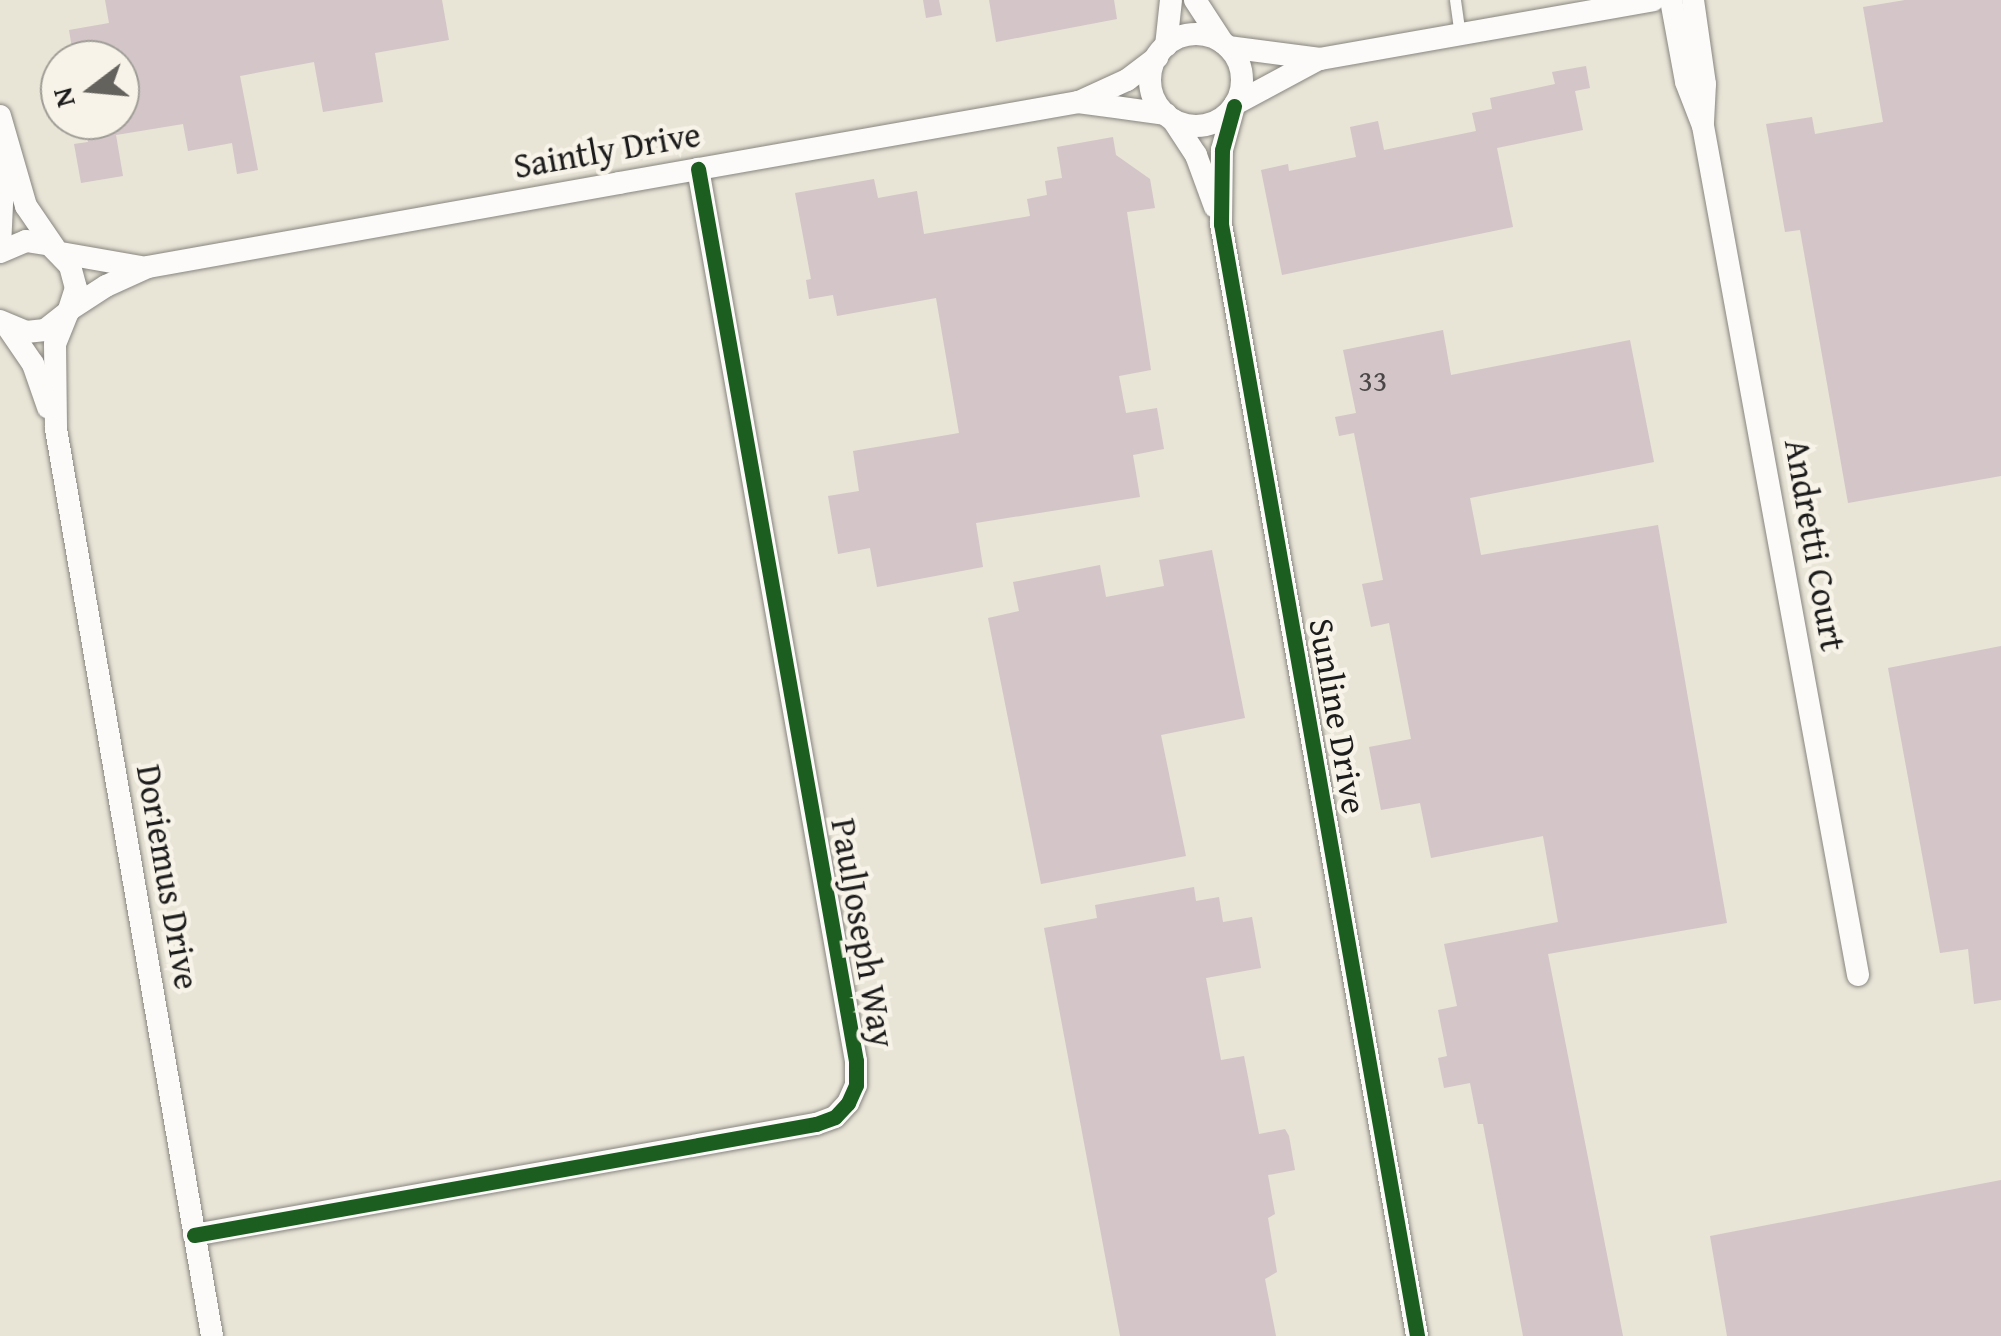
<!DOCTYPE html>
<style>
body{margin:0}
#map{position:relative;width:2001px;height:1336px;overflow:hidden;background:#e8e4d6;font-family:"Gentium Book Plus",serif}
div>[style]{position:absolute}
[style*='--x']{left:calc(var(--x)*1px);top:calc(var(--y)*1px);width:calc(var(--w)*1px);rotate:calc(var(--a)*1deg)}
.building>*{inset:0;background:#d3c5c8}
.roads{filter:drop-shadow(0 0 2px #888680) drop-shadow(0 0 2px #888680)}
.lane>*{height:11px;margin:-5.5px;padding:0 5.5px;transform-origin:5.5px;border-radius:5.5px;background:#fcfbf9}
.street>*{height:22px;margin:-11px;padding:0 11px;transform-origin:11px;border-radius:11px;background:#fcfbf9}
.street>.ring{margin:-11px;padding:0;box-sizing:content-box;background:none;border:22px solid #fcfbf9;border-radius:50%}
.cycleway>*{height:15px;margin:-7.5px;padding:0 7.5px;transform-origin:7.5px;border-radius:7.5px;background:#1b5e20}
span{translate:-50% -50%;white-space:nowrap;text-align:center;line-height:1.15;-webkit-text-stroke:9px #f7f3e8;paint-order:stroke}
.number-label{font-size:30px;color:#4a4647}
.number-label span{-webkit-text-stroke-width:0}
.street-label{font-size:35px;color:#1c1c1c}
.north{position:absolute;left:40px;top:40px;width:100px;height:100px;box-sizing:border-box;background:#f7f3e8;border:2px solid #9f9d96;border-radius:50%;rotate:254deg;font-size:28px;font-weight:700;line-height:40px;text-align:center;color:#1c1c1c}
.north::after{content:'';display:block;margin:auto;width:35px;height:45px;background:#63625d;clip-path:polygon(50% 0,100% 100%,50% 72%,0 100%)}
</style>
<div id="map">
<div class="building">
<div style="clip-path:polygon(105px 0,442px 0,449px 40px,375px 53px,383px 102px,323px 112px,314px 62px,240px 76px,258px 170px,237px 174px,232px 143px,188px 151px,183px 124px,116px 135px,123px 176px,81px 183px,74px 144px,88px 142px,85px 120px,120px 120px,120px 60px,74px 60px,69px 30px,109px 23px)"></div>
<div style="clip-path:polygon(923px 0,939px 0,942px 15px,926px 18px)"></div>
<div style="clip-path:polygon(989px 0,1114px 0,1117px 19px,996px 42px)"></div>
<div style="clip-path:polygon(1905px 0,2001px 0,2001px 476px,1848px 503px,1800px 230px,1785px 232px,1766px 124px,1812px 117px,1815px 134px,1883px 122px,1863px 7px)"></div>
<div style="clip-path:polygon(1586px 66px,1590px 88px,1575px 91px,1583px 130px,1497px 148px,1513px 227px,1282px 275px,1261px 170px,1288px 164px,1289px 171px,1356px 157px,1350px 127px,1378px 121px,1384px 150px,1476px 131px,1472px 113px,1492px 109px,1490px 98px,1555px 84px,1552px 72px)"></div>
<div style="clip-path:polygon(1113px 137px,1116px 155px,1150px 179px,1155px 208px,1127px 212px,1151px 370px,1119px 376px,1126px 413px,1157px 408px,1164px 449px,1133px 455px,1140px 497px,976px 523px,983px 567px,877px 587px,870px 548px,838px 554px,828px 496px,859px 491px,853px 451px,959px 433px,936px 298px,837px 316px,833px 295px,809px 299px,806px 280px,811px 279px,795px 193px,874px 179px,878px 198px,917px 191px,924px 234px,1030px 216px,1027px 199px,1047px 195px,1045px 181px,1062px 178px,1057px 147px)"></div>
<div style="clip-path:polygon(1443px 330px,1451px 375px,1630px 340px,1654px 462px,1470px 498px,1481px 555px,1658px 525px,1727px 923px,1548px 954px,1623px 1336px,1523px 1336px,1483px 1124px,1478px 1124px,1470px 1083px,1444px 1088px,1438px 1058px,1447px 1056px,1438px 1010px,1457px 1006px,1444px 944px,1558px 922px,1543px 836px,1431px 858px,1420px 803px,1381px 810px,1369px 747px,1411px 739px,1389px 623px,1371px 627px,1362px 584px,1383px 580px,1354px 433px,1339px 436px,1335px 417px,1356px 413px,1343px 350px)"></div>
<div style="clip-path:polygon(1212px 550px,1245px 718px,1161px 735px,1186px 856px,1041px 884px,988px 618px,1019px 611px,1013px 582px,1100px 565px,1106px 597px,1164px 586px,1159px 560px)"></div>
<div style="clip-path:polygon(2001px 646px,2001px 1000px,1974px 1004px,1968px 949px,1940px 953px,1888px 668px)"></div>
<div style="clip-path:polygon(1194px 887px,1196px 901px,1219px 897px,1223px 922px,1252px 917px,1261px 968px,1206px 978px,1221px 1060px,1244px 1056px,1259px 1134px,1285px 1129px,1289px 1136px,1295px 1170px,1268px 1175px,1275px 1214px,1268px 1218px,1277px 1272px,1265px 1279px,1276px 1336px,1120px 1336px,1044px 928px,1097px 918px,1095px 905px)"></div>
<div style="clip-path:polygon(2001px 1180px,2001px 1336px,1727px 1336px,1710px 1236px)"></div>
</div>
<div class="roads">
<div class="lane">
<div style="--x:1455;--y:0;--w:34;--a:82"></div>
</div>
<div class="street">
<div style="--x:1195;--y:0;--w:51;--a:56.9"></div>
<div style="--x:1671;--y:0;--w:83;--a:79.6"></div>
<div style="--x:1686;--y:82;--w:47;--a:68.9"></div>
<div style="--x:1703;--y:126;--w:863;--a:79.65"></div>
<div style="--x:1693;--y:0;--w:85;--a:81.9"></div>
<div style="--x:1705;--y:84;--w:39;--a:93"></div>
<div class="ring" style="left:1150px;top:34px;width:70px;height:70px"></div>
<div style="--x:1166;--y:46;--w:46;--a:-83.8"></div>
<div style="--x:1228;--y:47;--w:93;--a:7.4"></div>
<div style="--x:1320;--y:59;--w:338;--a:-10"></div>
<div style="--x:1081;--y:101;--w:51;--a:-24.5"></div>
<div style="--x:1127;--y:80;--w:38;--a:-37"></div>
<div style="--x:1235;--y:104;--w:93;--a:-28.2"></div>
<div style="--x:1234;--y:106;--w:46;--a:105.3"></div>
<div style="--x:1222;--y:150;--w:74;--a:90.8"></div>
<div style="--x:1221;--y:224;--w:1129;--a:80"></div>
<div style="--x:0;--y:116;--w:94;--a:73.9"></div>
<div style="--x:26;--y:206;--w:50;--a:55.7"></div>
<div style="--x:1173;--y:120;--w:42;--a:56.7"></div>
<div style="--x:1196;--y:155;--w:55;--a:69.9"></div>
<div style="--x:0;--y:247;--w:84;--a:-87.3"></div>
<div style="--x:0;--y:252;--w:28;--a:-23"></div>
<div style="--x:26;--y:241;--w:24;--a:9"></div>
<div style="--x:50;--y:245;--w:29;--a:46"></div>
<div style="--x:70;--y:266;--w:23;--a:75"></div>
<div style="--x:76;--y:288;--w:25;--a:108"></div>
<div style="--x:68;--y:312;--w:29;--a:142"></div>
<div style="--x:45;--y:330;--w:19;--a:174"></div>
<div style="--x:26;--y:332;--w:28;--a:-157"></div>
<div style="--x:61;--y:253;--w:80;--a:10"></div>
<div style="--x:69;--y:310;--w:44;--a:-33"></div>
<div style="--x:106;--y:286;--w:46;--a:-24.3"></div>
<div style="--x:148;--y:267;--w:478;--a:-10.1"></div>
<div style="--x:619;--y:183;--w:466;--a:-10"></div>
<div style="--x:1078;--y:102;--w:89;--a:7.8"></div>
<div style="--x:68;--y:312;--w:35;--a:112"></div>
<div style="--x:55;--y:344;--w:85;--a:89.3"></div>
<div style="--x:56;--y:429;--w:920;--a:80.24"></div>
<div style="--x:7;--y:326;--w:46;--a:55.6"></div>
<div style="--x:33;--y:364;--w:46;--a:70.8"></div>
<div style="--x:194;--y:1235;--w:632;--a:-10.12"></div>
<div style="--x:816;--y:1124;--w:20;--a:-20"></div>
<div style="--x:835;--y:1117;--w:19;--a:-47"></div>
<div style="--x:848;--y:1103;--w:20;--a:-66"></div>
<div style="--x:856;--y:1085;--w:24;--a:-90"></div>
<div style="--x:856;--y:1061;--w:906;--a:-100.04"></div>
</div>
</div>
<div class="cycleway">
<div style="--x:1234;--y:106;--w:46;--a:105.3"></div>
<div style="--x:1222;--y:150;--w:74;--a:90.8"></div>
<div style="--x:1221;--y:224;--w:1129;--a:80"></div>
<div style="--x:194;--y:1235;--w:632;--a:-10.12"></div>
<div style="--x:816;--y:1124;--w:20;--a:-20"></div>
<div style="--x:835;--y:1117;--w:19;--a:-47"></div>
<div style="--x:848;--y:1103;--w:20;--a:-66"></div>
<div style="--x:856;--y:1085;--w:24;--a:-90"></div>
<div style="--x:856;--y:1061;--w:906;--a:-100.04"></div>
</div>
<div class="number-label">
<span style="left:1373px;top:380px">33</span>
</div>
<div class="street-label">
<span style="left:607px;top:150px;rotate:-10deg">Saintly Drive</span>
<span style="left:1815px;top:545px;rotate:80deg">Andretti Court</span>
<span style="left:1338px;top:716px;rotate:80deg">Sunline Drive</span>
<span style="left:168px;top:877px;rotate:80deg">Doriemus Drive</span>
<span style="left:863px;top:933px;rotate:80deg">PaulJoseph Way</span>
</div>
<div class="north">N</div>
</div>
